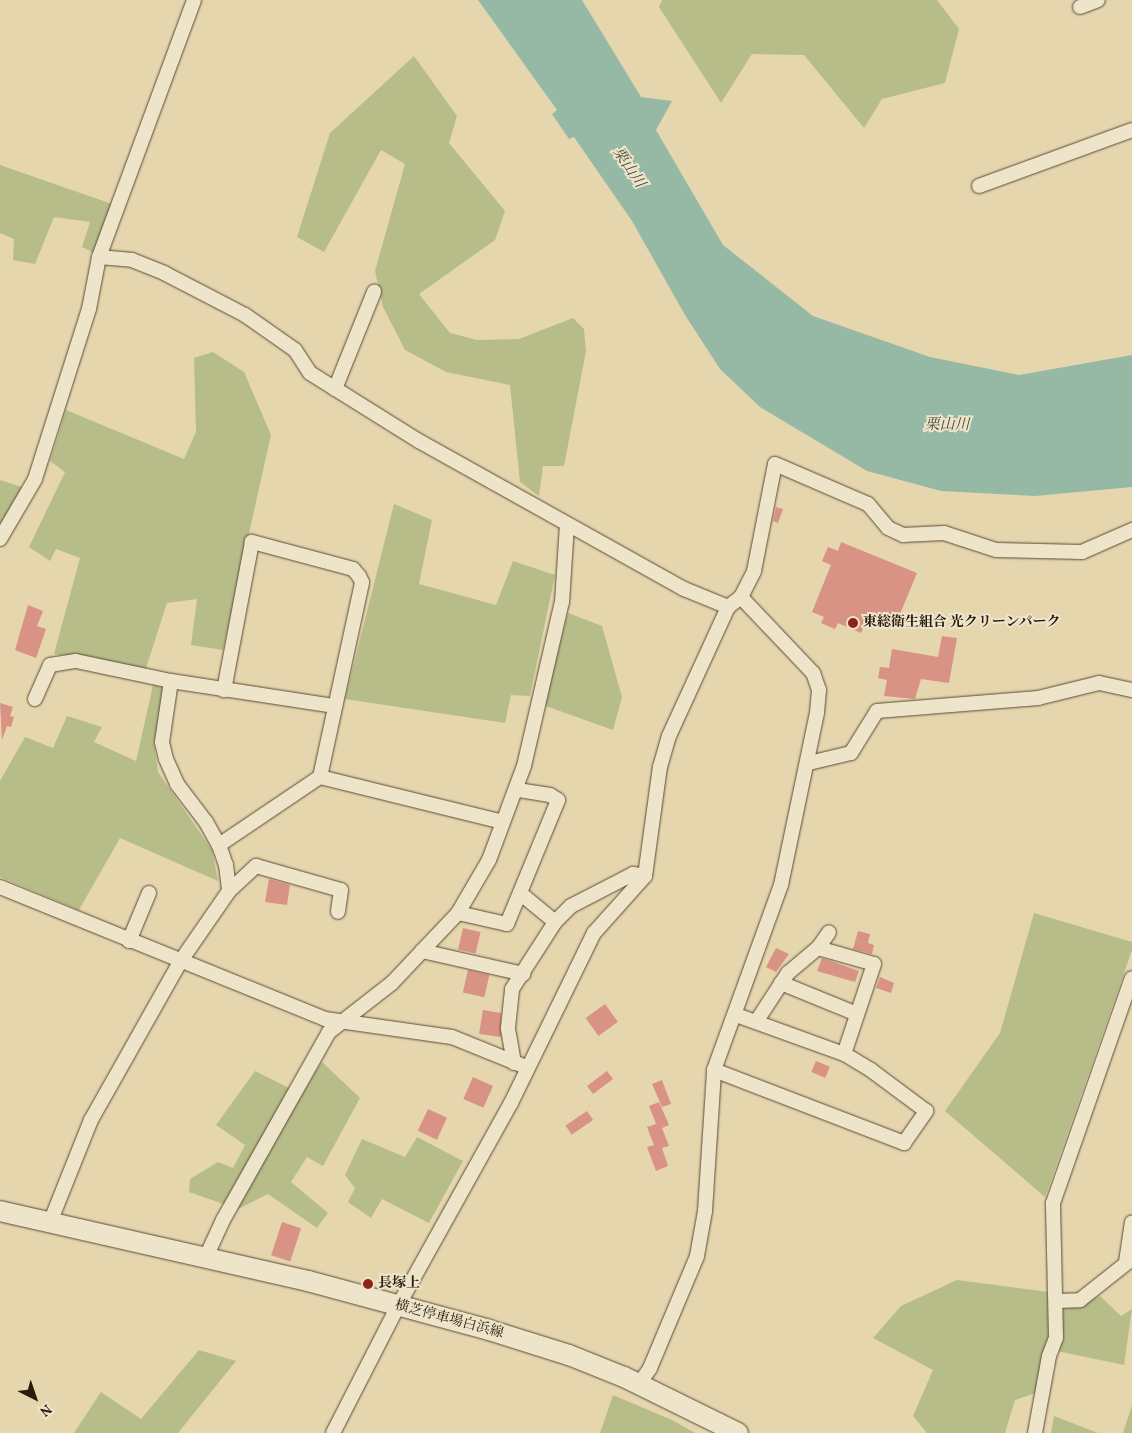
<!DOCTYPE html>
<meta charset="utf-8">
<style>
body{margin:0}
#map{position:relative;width:1132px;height:1433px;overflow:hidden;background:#e5d6ae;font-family:Vollkorn,"Noto Serif JP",serif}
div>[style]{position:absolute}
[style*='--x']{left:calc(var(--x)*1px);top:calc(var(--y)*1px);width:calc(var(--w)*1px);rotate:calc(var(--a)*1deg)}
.green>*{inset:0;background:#b6bd89}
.water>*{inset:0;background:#96b9a6}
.building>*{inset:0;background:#d89385;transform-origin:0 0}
.roads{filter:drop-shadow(0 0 1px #5a4a35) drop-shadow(0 0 1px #5a4a35)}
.minor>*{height:14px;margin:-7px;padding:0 7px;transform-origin:7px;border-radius:7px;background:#eee4ca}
.secondary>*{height:20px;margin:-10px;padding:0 10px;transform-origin:10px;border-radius:10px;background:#eee4ca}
.dots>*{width:14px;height:14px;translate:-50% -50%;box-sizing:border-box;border:2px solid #eee4ca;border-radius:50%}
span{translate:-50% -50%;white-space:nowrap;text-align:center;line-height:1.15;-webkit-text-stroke:4px #eee4ca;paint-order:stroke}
.poi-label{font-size:14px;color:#2b1b0d;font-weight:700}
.left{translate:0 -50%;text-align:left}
.street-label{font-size:14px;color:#2b1b0d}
.water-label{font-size:15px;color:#4b4a3b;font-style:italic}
.north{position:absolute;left:10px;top:1373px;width:50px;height:50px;-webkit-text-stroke:4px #eee4ca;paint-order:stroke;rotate:139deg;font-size:14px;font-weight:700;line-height:20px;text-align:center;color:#2b1b0d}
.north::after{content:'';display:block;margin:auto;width:18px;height:22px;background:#2b1b0d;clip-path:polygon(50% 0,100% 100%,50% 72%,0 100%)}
</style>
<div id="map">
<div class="green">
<div style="clip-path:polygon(662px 0,937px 0,959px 29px,945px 83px,882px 99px,864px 128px,804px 55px,752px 54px,721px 103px,659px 7px)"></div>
<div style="clip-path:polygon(414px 56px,457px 116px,449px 143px,505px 211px,495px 240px,419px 294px,450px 333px,477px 340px,519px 339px,573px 318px,584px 329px,586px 351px,564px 466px,543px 466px,539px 496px,520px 482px,510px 385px,446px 372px,405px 350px,383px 307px,375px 271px,405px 164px,381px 150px,324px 252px,297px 237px,330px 133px)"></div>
<div style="clip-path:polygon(0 165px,112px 204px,94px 253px,82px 247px,90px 222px,54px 217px,35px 264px,13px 260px,14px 239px,0 233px)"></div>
<div style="clip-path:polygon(213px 352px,244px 372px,271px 435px,223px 650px,191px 645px,197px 599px,167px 603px,146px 668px,54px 654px,80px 558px,56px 549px,50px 561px,29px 547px,65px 472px,50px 461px,66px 410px,184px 459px,196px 432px,194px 358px)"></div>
<div style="clip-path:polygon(0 480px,22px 487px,0 526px)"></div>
<div style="clip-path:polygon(394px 504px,432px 520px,419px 584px,496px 605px,513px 561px,555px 575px,530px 696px,511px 695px,505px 723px,345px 699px)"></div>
<div style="clip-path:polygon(568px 613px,602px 626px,622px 697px,613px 730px,543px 705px)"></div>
<div style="clip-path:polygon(153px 685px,165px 688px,154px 743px,158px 772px,212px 850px,218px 881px,120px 838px,79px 910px,0 877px,0 781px,25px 737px,53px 748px,67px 716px,102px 727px,94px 742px,136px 761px)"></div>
<div style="clip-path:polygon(1034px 913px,1132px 942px,1132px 950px,1045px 1197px,945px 1111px,1000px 1033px)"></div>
<div style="clip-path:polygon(322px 1062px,360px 1098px,323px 1166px,307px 1157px,291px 1182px,328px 1213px,317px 1228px,268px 1194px,238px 1209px,189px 1192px,190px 1179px,218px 1162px,233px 1168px,245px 1145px,216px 1125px,255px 1071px,301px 1094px)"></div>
<div style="clip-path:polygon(417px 1137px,463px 1161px,429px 1223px,382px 1199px,371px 1218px,348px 1202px,355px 1188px,345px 1175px,362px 1139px,405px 1157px)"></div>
<div style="clip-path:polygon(957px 1280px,1049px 1292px,1077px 1306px,1100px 1296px,1121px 1316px,1132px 1309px,1124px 1365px,1052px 1350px,1038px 1392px,1015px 1400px,1005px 1433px,927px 1433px,913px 1416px,933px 1370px,873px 1338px,901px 1306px)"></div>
<div style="clip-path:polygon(199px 1350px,236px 1361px,178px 1433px,74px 1433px,101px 1392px,141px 1419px)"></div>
<div style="clip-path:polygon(613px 1395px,672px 1420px,695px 1433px,600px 1433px)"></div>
<div style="clip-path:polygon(1132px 1405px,1132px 1433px,1123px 1433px)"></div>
<div style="clip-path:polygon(1054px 1416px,1098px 1433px,1051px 1433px)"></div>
</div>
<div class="water">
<div style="clip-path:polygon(478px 0,582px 0,641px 97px,672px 101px,656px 130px,723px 245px,813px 316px,930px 357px,1019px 375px,1132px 355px,1132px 487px,1035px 496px,941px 491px,867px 471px,760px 407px,720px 369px,685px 315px,632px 221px,574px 137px,569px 139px,552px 114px,557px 110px)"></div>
</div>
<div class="building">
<div style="clip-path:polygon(776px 507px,783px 509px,778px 523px,773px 521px)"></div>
<div style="clip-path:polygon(841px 542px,917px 573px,896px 624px,870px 613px,861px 633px,838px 623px,835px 629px,821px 623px,824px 617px,812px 612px,831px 565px,822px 561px,828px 547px,838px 551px)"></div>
<div style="clip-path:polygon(28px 605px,43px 611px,37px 626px,46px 629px,36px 658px,15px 650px)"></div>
<div style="clip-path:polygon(942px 636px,957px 638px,949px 683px,921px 679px,915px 699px,884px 696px,887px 680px,878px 678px,880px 667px,889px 668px,892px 649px,938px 657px)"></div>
<div style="clip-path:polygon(0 703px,13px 707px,10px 716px,14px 717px,11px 727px,7px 726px,2px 740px)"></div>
<div style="clip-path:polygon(269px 879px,290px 885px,287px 905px,265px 902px)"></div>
<div style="left:463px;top:928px;width:18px;height:22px;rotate:13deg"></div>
<div style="clip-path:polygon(858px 931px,870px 934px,868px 943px,874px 945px,872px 954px,853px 949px)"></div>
<div style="clip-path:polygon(776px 948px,789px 954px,776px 972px,766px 967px)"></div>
<div style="clip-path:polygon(822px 958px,859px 971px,855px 982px,817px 971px)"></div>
<div style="left:468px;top:970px;width:22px;height:23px;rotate:13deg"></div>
<div style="clip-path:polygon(880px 977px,894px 983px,891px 993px,876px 988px)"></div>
<div style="left:605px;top:1004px;width:22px;height:24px;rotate:54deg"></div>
<div style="clip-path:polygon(483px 1010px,501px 1013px,501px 1037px,479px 1034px)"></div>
<div style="left:816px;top:1061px;width:15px;height:12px;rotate:23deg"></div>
<div style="left:607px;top:1071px;width:10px;height:25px;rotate:53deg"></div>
<div style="left:473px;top:1077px;width:22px;height:24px;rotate:24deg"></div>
<div style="clip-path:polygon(662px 1080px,671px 1104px,662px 1107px,652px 1084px)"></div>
<div style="clip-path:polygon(659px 1102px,669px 1125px,662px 1128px,669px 1146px,662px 1148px,668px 1166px,656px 1171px,647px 1147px,654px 1145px,647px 1127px,656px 1124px,649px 1106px)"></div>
<div style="left:428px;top:1109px;width:21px;height:24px;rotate:25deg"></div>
<div style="left:587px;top:1111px;width:11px;height:26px;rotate:56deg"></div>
<div style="left:282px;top:1222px;width:20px;height:35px;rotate:18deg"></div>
</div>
<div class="roads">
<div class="minor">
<div style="--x:1080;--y:7;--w:19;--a:-21"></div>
<div style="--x:979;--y:186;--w:163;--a:-20.1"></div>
<div style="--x:99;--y:257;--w:33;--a:5"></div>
<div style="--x:132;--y:260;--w:35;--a:22"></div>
<div style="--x:164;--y:273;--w:91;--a:27.4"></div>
<div style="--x:245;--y:315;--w:61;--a:35"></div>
<div style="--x:295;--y:350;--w:27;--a:57"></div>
<div style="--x:310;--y:373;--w:128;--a:32"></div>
<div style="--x:419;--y:441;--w:304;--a:29.2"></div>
<div style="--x:684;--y:589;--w:48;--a:22.2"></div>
<div style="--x:335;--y:389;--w:105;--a:-68.1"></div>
<div style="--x:0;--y:539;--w:69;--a:-59.7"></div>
<div style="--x:35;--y:479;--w:178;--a:-72.4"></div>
<div style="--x:89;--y:309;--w:53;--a:-79.1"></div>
<div style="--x:99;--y:257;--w:274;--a:-69.7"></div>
<div style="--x:171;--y:681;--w:62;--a:98.4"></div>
<div style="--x:162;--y:742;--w:17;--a:77"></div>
<div style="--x:166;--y:759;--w:27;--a:66"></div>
<div style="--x:177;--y:784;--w:48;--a:52.7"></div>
<div style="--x:206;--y:822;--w:26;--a:61"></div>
<div style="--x:219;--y:845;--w:21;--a:71"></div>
<div style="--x:226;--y:865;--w:26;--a:83"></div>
<div style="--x:35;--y:699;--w:37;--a:-66"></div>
<div style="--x:50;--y:665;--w:26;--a:-9"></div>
<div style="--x:76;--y:661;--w:97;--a:11.9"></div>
<div style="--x:171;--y:681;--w:166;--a:8.7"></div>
<div style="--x:809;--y:763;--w:43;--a:-13.4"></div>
<div style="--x:851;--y:753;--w:49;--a:-58.2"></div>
<div style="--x:877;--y:711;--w:162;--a:-4.6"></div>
<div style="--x:1038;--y:698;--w:63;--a:-13.8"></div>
<div style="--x:1099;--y:683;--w:34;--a:12"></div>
<div style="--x:320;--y:777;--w:188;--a:13.8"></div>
<div style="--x:219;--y:845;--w:122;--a:-34"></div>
<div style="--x:320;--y:777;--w:199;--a:-77.8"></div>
<div style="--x:362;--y:582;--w:7;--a:-117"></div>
<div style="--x:359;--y:576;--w:9;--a:-131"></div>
<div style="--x:353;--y:569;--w:105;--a:-165"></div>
<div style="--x:252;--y:542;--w:151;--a:100.7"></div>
<div style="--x:0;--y:887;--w:351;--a:22.1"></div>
<div style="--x:325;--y:1019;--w:128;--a:8.1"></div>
<div style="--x:452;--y:1037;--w:80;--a:22.1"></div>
<div style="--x:520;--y:893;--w:45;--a:39.6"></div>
<div style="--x:458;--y:913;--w:50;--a:12.7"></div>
<div style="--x:507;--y:924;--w:134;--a:-67.6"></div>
<div style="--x:558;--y:800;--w:9;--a:-148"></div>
<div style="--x:550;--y:795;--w:33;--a:-171"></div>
<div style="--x:129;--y:941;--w:52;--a:-67.4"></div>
<div style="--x:818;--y:948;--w:58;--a:15.9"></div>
<div style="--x:874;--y:964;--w:95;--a:108.4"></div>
<div style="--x:422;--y:951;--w:104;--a:12.8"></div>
<div style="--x:781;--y:983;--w:82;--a:22.2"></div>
<div style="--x:756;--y:1022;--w:59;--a:-56.9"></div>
<div style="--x:788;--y:973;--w:39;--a:-40"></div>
<div style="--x:818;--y:948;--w:19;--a:-55"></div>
<div style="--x:514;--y:1063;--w:36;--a:-100"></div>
<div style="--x:508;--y:1028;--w:39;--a:-84"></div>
<div style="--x:512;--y:989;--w:80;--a:-57.3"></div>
<div style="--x:555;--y:922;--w:23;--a:-45"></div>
<div style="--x:571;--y:906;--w:70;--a:-27.3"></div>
<div style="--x:633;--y:874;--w:12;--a:9"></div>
<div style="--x:714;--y:1070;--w:204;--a:21"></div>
<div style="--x:904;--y:1143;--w:39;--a:-55"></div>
<div style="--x:926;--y:1111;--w:69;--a:-143.3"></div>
<div style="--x:871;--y:1070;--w:31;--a:-149"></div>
<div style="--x:844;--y:1054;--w:115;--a:-160.1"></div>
<div style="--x:51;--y:1220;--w:108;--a:-68.2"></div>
<div style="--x:91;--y:1120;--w:181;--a:-60.6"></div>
<div style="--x:180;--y:962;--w:86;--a:-55.4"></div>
<div style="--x:229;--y:891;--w:37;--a:-43"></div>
<div style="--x:256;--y:866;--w:88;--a:15.8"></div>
<div style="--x:341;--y:890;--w:22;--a:98"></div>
<div style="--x:206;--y:1257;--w:41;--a:-65.3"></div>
<div style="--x:223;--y:1220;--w:216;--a:-60.6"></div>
<div style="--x:329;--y:1032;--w:80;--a:-37.9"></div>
<div style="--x:392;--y:983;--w:44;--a:-46.8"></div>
<div style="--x:422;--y:951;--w:52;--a:-46.5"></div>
<div style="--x:458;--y:913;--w:61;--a:-59.7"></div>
<div style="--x:489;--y:860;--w:100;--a:-69.6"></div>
<div style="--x:524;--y:766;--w:168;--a:-77"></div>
<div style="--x:562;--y:602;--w:77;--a:-86.3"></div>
<div style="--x:1126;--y:1262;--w:40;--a:-81.5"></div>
<div style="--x:1057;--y:1301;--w:23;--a:-2"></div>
<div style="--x:1080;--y:1300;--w:66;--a:-38.3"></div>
<div style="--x:639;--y:1384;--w:19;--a:-55"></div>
<div style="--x:650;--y:1368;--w:121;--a:-67.2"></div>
<div style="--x:697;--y:1256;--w:46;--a:-79.9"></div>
<div style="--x:705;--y:1211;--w:141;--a:-86.3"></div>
<div style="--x:714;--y:1070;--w:197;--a:-70.1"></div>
<div style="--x:781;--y:885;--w:176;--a:-78.2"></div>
<div style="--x:817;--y:713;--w:23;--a:-85"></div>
<div style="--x:819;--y:690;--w:18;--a:-109"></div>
<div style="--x:813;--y:673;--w:105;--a:-133.5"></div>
<div style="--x:333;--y:1433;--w:143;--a:-62.9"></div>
<div style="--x:398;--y:1306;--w:232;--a:-60.9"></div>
<div style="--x:511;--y:1103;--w:189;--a:-64"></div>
<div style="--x:594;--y:933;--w:76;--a:-48.2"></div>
<div style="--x:645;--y:876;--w:110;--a:-82.2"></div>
<div style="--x:660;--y:767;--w:32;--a:-74"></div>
<div style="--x:669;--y:736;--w:142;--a:-65.4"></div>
<div style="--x:728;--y:607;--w:16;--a:-38"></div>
<div style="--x:741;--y:597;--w:29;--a:-63"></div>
<div style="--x:754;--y:571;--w:109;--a:-78.9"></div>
<div style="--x:775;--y:464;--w:101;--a:23.3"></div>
<div style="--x:868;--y:504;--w:31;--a:50"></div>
<div style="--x:888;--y:528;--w:17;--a:25"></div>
<div style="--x:903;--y:535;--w:41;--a:-2.8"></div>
<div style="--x:944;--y:533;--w:55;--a:18.1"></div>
<div style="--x:996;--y:550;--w:86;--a:1.3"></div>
<div style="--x:1082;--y:552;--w:55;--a:-23.7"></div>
<div style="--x:1035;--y:1433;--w:78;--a:-79.7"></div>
<div style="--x:1049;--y:1356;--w:19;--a:-69"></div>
<div style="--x:1056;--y:1338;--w:135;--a:-91.3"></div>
<div style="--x:1053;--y:1203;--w:238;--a:-70.7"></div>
</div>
<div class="secondary">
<div style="--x:0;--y:1211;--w:316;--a:12.8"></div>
<div style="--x:308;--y:1281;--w:188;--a:15.1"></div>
<div style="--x:489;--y:1330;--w:84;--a:17.4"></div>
<div style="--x:569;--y:1355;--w:59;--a:21.8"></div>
<div style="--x:624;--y:1377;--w:127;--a:26.2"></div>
</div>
</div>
<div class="dots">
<div style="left:853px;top:623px;background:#8f2418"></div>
<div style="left:368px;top:1284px;background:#8f2418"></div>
</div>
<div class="poi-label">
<span class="left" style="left:863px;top:623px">東総衛生組合 光クリーンパーク</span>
<span class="left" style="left:378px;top:1284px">長塚上</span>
</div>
<div class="street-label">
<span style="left:449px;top:1320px;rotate:15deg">横芝停車場白浜線</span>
</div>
<div class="water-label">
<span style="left:628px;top:168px;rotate:56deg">栗山川</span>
<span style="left:947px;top:426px">栗山川</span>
</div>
<div class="north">N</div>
</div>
